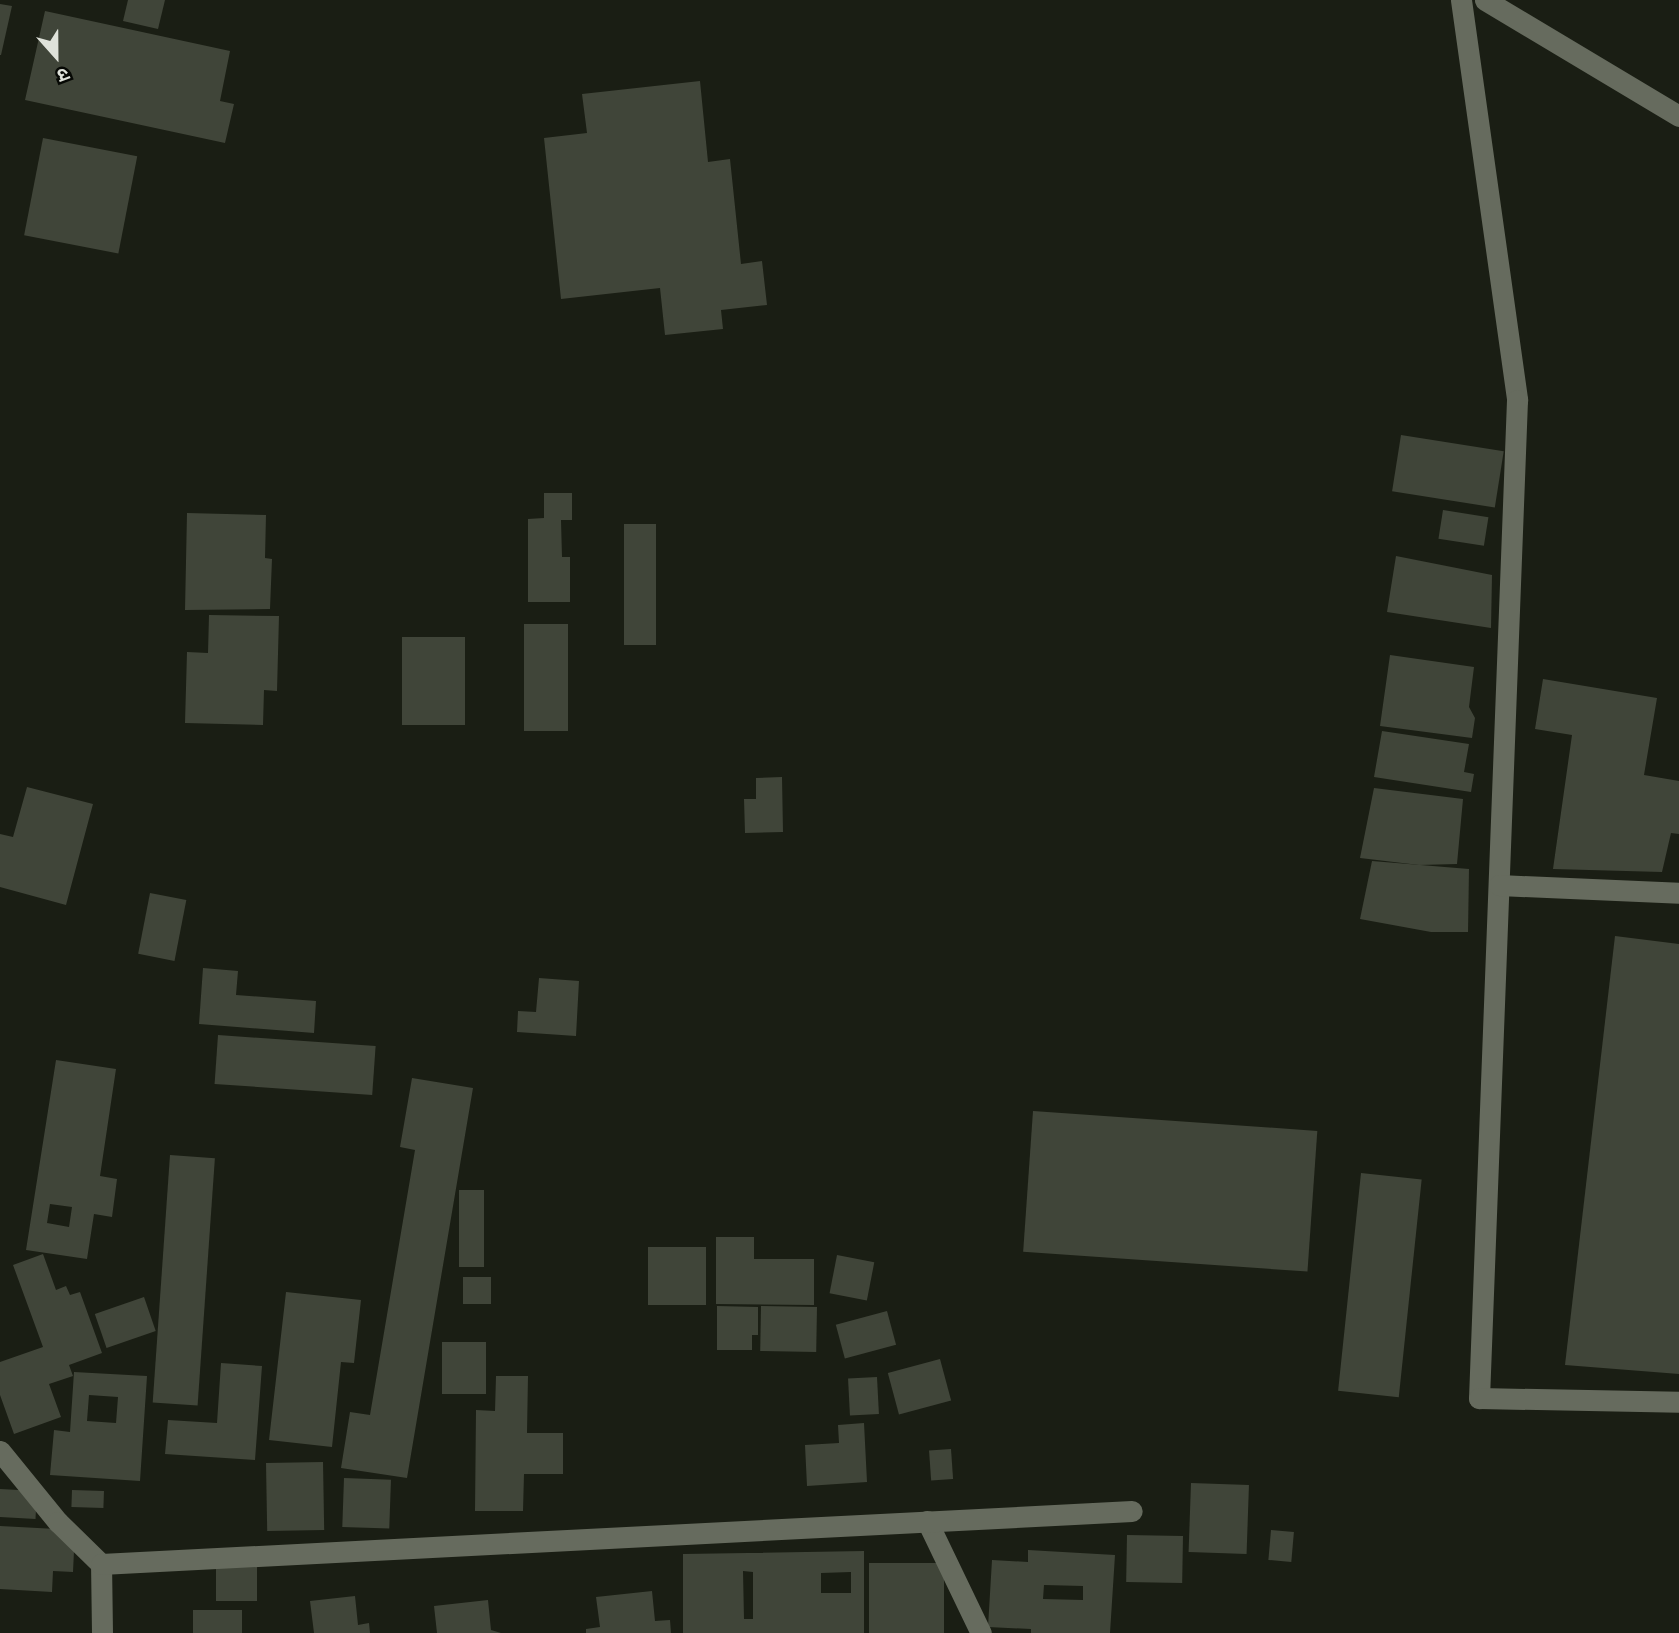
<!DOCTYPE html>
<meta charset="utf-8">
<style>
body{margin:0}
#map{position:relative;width:1679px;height:1633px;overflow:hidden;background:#1a1e14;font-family:Ubuntu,"Noto Sans Devanagari",sans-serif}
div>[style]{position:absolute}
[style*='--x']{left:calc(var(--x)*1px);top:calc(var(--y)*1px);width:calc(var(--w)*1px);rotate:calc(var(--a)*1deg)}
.building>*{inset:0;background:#404539;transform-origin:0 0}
.minor>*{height:21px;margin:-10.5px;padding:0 10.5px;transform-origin:10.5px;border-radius:10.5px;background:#666b5e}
span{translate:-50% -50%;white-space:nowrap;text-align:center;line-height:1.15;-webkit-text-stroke:5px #060804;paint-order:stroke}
.north{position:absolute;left:21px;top:21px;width:70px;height:70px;-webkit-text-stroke:5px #060804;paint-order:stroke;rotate:159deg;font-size:19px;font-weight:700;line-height:28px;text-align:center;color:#dfe2da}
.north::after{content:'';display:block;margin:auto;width:24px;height:32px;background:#dfe2da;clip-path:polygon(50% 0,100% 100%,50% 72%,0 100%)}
</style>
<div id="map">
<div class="building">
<div style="clip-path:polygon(128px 0,165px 0,158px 29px,123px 21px)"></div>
<div style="clip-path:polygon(0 4px,12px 6px,1px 55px,0 55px)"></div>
<div style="clip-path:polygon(45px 11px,230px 51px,220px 101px,234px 104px,225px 143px,25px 100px)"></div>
<div style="clip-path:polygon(700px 81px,708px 162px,730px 159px,741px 264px,762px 261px,767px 305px,721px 310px,723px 329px,665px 335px,660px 288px,561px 299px,544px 138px,587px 133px,582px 94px)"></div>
<div style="left:43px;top:138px;width:96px;height:99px;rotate:11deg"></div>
<div style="left:1401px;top:435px;width:104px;height:57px;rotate:9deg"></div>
<div style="clip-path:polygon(544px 493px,572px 493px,572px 520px,561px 520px,562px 557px,570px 557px,570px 602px,528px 602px,528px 519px,544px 518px)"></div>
<div style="left:1443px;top:510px;width:46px;height:29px;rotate:9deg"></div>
<div style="clip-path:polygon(187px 513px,266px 515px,265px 558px,272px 559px,270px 609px,185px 610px)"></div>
<div style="left:656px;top:524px;width:121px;height:32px;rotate:90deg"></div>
<div style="clip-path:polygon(1396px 556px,1492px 575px,1491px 628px,1387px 612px)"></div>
<div style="clip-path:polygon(209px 615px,279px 616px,277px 691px,264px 690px,263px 725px,185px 723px,187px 652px,208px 653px)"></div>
<div style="left:524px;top:624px;width:44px;height:107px"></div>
<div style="left:402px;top:637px;width:63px;height:88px"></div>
<div style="clip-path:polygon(1390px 655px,1474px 667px,1469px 707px,1475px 718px,1472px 738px,1380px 726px)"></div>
<div style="clip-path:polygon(1543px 679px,1657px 698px,1644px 775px,1679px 781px,1679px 834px,1671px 833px,1662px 872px,1553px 869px,1572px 735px,1535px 729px)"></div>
<div style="clip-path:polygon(1382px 731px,1469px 744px,1464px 772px,1474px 774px,1471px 792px,1374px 777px)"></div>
<div style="clip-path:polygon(782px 777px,783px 832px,745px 833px,744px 799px,756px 799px,756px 778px)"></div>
<div style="clip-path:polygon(27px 787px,93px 804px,66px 905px,0 887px,0 834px,13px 837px)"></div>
<div style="clip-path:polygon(1374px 788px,1463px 799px,1457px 864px,1419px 865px,1360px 858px)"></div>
<div style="clip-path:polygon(1372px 861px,1469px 869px,1468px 932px,1431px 932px,1360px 919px)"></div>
<div style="left:150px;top:893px;width:37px;height:62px;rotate:11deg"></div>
<div style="clip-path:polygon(1615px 936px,1679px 944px,1679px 1374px,1565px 1365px)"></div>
<div style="clip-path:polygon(203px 968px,238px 971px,236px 995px,316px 1001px,314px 1033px,199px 1024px)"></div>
<div style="clip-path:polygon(539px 978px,579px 981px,576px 1036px,517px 1032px,518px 1011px,536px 1012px)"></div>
<div style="left:218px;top:1035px;width:158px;height:49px;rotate:4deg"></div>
<div style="clip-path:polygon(evenodd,56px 1060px,116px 1069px,100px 1176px,117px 1179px,112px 1217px,94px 1214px,87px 1259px,26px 1250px,56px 1060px,50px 1204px,72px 1207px,69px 1227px,47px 1223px,50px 1204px)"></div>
<div style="clip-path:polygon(412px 1078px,473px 1088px,407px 1478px,341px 1468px,350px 1412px,370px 1415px,415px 1150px,400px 1147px)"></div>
<div style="left:1033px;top:1111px;width:285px;height:141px;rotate:4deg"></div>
<div style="left:170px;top:1155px;width:45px;height:248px;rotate:4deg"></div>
<div style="left:1361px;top:1173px;width:61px;height:219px;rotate:6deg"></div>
<div style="left:459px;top:1190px;width:25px;height:77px"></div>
<div style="clip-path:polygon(716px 1237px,754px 1237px,754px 1259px,814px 1259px,814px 1305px,716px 1304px)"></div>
<div style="left:648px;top:1247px;width:58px;height:58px"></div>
<div style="clip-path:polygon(43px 1254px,56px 1290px,66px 1286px,70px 1295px,80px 1292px,102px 1353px,69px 1365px,73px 1376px,49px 1384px,61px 1417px,14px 1434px,0 1395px,0 1362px,43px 1347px,13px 1265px)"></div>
<div style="left:837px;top:1255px;width:38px;height:39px;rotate:11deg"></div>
<div style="left:463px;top:1277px;width:28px;height:27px"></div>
<div style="clip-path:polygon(286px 1292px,361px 1300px,354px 1363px,341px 1362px,332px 1447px,269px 1440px)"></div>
<div style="left:144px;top:1297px;width:36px;height:52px;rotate:71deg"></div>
<div style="clip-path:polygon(717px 1306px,758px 1307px,758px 1335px,752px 1335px,752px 1350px,717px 1350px)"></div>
<div style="left:761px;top:1306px;width:56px;height:45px;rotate:1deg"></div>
<div style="left:887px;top:1311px;width:35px;height:53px;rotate:75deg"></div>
<div style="left:442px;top:1342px;width:44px;height:52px"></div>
<div style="left:940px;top:1359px;width:43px;height:54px;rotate:75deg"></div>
<div style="clip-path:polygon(221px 1363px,262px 1366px,255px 1460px,165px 1454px,168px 1420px,217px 1423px)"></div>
<div style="clip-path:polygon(evenodd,74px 1372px,147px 1376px,140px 1481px,50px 1475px,54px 1430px,70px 1432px,74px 1372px,89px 1395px,118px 1397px,116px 1423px,87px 1421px,89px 1395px)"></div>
<div style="clip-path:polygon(496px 1376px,528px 1376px,527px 1433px,563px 1433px,563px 1474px,524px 1474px,523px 1511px,475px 1511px,476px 1410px,495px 1411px)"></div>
<div style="left:877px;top:1377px;width:37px;height:29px;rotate:87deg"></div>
<div style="clip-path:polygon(864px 1423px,867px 1482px,807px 1486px,805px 1445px,839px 1443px,838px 1425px)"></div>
<div style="left:951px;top:1449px;width:30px;height:22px;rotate:86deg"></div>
<div style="left:323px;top:1462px;width:68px;height:57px;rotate:89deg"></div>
<div style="left:344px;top:1478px;width:47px;height:49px;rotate:2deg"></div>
<div style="left:1191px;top:1483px;width:58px;height:69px;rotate:2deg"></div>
<div style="left:0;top:1489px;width:37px;height:28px;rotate:3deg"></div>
<div style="left:72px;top:1490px;width:32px;height:17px;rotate:2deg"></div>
<div style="clip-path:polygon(0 1526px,75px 1530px,73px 1572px,53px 1571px,52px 1592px,0 1589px)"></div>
<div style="left:1271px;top:1530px;width:23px;height:30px;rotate:5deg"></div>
<div style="left:1127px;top:1535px;width:56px;height:47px;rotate:1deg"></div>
<div style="clip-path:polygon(evenodd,1028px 1550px,1115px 1555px,1110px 1633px,1031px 1633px,1031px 1629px,988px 1627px,992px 1560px,1028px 1562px,1028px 1550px,1044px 1585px,1083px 1586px,1083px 1600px,1043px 1599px,1044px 1585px)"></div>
<div style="clip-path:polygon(evenodd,864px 1551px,864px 1633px,683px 1633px,683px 1554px,864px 1551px,743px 1571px,753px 1572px,753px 1619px,744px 1619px,743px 1571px,864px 1551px,851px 1572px,851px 1593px,821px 1593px,821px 1573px,851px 1572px)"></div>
<div style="left:944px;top:1563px;width:70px;height:75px;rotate:90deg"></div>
<div style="left:216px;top:1564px;width:41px;height:37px"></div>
<div style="clip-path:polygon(652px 1591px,655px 1621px,670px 1620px,671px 1633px,586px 1633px,586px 1629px,600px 1627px,596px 1597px)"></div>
<div style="clip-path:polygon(355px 1596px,358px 1625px,369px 1623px,370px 1633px,314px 1633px,310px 1601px)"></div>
<div style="clip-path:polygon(488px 1600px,491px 1630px,501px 1633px,437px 1633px,434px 1606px)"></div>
<div style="left:193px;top:1610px;width:49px;height:23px"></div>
</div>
<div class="minor">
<div style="--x:1461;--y:0;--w:404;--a:82"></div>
<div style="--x:1517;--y:400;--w:999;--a:92.18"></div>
<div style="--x:1479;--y:1398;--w:200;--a:1.1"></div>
<div style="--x:1485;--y:0;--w:226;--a:30.9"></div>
<div style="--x:1499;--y:885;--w:180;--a:2.5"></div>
<div style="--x:0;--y:1451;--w:92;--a:50.8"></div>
<div style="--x:58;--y:1522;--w:60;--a:44.3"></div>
<div style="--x:927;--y:1521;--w:124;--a:64.3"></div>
<div style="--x:102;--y:1633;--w:69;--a:-90.8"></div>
<div style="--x:101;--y:1564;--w:1032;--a:-2.94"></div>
</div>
<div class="north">उ</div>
</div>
